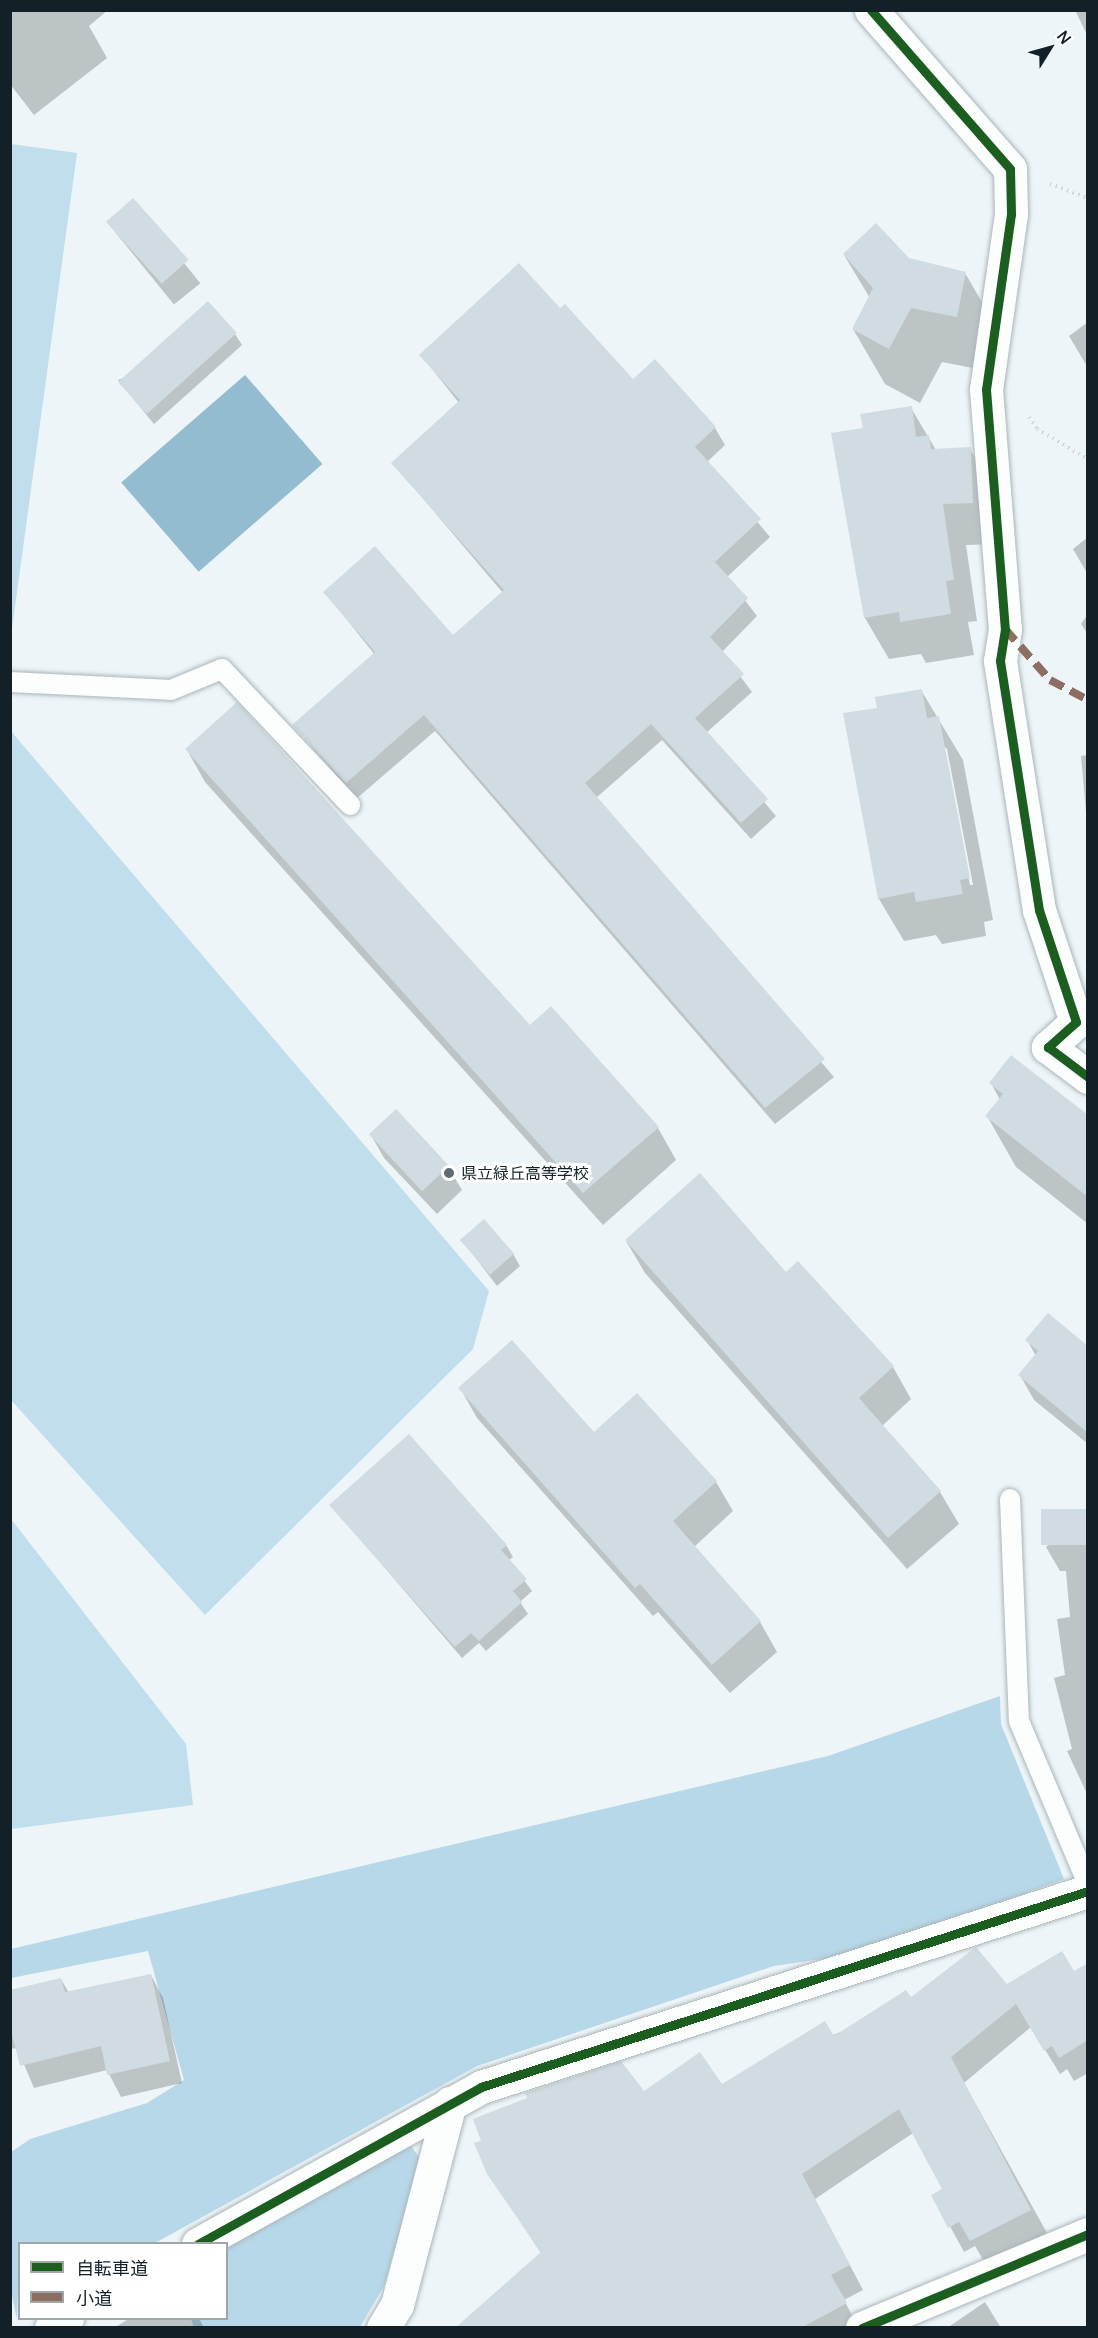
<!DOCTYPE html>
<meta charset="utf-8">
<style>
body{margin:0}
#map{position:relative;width:1098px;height:2338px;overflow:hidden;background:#edf5f8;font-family:Manrope,"Noto Sans JP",sans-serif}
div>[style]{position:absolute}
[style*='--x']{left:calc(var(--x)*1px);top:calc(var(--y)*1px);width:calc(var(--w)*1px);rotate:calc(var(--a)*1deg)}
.green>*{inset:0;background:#c0deec}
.forest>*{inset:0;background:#b7d8e9}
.water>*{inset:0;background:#93bcd0;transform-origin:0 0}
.shadow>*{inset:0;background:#0003;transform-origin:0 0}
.building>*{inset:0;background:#d0dce2;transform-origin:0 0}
.path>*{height:4px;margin-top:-2px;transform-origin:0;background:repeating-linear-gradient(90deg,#d3d5d6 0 1.5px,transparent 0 6px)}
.roads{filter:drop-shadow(0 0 2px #abb5b9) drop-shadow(0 0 2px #abb5b9)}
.lane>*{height:20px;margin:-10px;padding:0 10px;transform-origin:10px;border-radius:10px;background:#fcfefe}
.street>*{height:33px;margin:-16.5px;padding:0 16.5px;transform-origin:16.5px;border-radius:16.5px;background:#fcfefe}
.quiet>*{height:8px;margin-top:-4px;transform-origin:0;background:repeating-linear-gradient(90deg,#8d6e63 0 15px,transparent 0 23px)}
.cycleway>*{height:9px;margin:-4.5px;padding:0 4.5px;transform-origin:4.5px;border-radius:4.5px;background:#1b5e20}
.dots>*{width:16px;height:16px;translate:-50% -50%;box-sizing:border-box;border:3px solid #fff;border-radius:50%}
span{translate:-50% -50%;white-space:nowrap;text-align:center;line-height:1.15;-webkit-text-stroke:6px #fff;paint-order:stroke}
.poi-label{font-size:16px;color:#132027}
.left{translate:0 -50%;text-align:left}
.frame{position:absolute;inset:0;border:12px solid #132027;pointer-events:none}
.legend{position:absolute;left:18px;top:2242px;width:210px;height:78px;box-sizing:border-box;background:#fff;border:2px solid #a1a6a9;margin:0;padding:8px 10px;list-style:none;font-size:18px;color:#132027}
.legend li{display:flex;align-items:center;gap:12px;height:30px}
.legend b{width:30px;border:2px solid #a1a6a9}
.north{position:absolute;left:1020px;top:18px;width:60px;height:60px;-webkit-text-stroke:4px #fff;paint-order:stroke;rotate:53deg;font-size:16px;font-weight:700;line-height:24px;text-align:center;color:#132027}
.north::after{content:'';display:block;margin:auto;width:21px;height:27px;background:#132027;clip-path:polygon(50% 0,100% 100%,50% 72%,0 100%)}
</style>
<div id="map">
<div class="green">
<div style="clip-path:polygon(11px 144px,77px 153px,11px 636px,10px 144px)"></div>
<div style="clip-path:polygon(10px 730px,489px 1291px,473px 1349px,205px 1615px,11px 1400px)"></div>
<div style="clip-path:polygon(11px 1519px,186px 1744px,193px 1805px,11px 1829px)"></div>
</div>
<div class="forest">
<div style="clip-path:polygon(1000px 1696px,1001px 1724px,1064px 1879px,863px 1953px,774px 1966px,477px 2066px,155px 2243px,20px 2244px,17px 2319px,10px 2287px,10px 2153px,30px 2139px,147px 2103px,184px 2080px,148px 1951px,11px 1978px,11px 1949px,828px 1756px)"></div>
<div style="clip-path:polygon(409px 2143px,419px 2157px,409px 2199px,384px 2286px,360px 2327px,194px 2327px,191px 2319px,226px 2318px,227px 2248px)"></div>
</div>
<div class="water">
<div style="left:245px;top:375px;width:118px;height:164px;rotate:49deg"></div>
</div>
<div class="shadow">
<div style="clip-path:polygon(10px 10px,108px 10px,89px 26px,107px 58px,34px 115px,10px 84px)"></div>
<div style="clip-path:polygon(1075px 10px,1088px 10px,1088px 37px)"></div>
<div style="left:133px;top:200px;width:107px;height:34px;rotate:51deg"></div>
<div style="clip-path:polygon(844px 255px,908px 259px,965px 273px,997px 328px,988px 371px,942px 362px,920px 403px,885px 384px,853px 329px,870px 298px)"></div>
<div style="clip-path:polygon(560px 310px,633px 381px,655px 361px,715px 428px,725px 445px,707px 462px,770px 537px,727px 577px,757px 616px,722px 652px,752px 692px,706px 733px,776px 816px,751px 839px,662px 740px,596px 798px,834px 1077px,775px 1124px,435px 731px,356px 799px,294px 726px,375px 655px,325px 592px,453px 638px,503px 593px,393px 463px,459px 403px,421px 355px)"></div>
<div style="clip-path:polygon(1088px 322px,1088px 368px,1069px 336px)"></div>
<div style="clip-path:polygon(235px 334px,242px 345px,154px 424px,118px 380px)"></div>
<div style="clip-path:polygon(911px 408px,936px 450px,970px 449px,994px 490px,996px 544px,966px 545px,977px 621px,968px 622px,974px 655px,926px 663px,921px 654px,889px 659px,865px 618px,864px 430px)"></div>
<div style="clip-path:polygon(1088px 537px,1088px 575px,1073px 549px)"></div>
<div style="clip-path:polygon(1088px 614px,1088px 635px,1081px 624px)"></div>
<div style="clip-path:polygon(evenodd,921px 690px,963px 760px,993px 920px,984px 922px,986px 936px,942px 944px,936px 935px,904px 941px,879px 899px,879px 709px,921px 690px,943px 745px,947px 749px,973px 885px,970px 885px,943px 745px)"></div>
<div style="clip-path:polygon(187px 750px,530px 1027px,551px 1008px,658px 1128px,676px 1160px,603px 1225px,205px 782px)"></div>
<div style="clip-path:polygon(1088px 755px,1088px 835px,1081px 756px)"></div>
<div style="clip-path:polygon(991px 1083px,1088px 1117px,1088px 1224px,1016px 1167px,987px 1116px,1000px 1100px)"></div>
<div style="clip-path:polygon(396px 1111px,448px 1167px,462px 1190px,437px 1214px,384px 1158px,371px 1135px)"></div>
<div style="clip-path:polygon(462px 1240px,513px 1254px,520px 1266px,497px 1286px)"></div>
<div style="clip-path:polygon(626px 1241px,893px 1367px,911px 1399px,882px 1426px,940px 1492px,959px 1524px,907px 1569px,645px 1273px)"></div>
<div style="clip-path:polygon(1027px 1340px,1088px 1348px,1088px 1444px,1034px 1400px,1020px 1375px,1036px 1356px)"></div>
<div style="clip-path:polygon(460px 1388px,716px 1482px,733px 1511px,694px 1547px,760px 1622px,777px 1652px,730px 1693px,658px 1612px,653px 1616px,477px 1418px)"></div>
<div style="clip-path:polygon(331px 1505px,506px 1545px,513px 1557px,509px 1560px,532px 1591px,520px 1602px,528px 1614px,486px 1651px,479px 1643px,462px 1658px)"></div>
<div style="clip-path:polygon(1088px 1510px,1088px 1796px,1067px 1751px,1072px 1749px,1054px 1678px,1065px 1675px,1057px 1619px,1070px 1617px,1066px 1571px,1060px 1571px,1046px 1547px)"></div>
<div style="clip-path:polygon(1074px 1973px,1088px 1978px,1088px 2073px,1074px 2081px,1067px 2069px,1060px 2074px,1031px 2027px,964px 2083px,1047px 2233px,986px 2265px,975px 2246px,964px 2252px,933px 2195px,944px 2189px,913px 2133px,815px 2199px,863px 2290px,844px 2300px,859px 2328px,464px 2328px,541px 2253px,488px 2173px,644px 2093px,721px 2086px,911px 2000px)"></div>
<div style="clip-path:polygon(151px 1975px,163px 1998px,182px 2083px,121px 2097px,107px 2070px,34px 2088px,17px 2048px,10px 2049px,10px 1992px,61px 1979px,69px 1993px)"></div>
<div style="clip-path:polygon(985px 2302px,1001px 2328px,947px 2328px)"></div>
<div style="clip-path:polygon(130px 2318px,199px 2318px,204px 2328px,114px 2328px)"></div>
</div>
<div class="building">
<div style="left:133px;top:198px;width:83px;height:36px;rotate:48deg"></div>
<div style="clip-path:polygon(876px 223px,909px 258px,966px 272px,957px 317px,911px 308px,889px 349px,852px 329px,873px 288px,843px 254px)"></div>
<div style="clip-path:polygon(519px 263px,560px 308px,565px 304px,633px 379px,655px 359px,716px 427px,695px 447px,761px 519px,715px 562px,748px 598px,710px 637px,744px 674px,695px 718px,768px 799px,741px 823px,651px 724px,585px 783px,825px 1059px,765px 1108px,424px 715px,346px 783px,292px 725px,375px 652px,323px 592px,375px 546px,453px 635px,504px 590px,391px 463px,460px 400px,419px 355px)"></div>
<div style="left:208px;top:301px;width:43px;height:121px;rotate:48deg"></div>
<div style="clip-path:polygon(912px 406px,916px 437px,929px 435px,931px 449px,971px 447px,973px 503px,943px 504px,954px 580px,946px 581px,951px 614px,900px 622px,899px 612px,864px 618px,831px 433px,863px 428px,860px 414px)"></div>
<div style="clip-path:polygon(922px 689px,927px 718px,939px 716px,970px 878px,960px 880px,963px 894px,916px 902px,914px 892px,878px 899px,843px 713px,877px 708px,875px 697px)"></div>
<div style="clip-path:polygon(237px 702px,530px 1025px,551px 1006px,659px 1127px,583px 1193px,185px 749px)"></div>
<div style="clip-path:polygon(1011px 1055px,1088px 1115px,1088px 1197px,985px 1116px,1003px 1094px,989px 1083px)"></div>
<div style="left:396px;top:1109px;width:78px;height:37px;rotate:47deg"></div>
<div style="clip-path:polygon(700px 1173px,786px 1272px,798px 1261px,894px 1366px,859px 1398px,941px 1491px,888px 1538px,625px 1240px)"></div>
<div style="left:484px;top:1219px;width:46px;height:32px;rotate:49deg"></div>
<div style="clip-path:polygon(1048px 1313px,1088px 1346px,1088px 1433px,1018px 1375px,1038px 1351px,1025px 1340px)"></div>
<div style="clip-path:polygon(512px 1340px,594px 1432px,637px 1393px,717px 1481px,673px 1521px,761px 1621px,712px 1665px,640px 1584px,635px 1588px,458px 1388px)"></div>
<div style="clip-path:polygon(409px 1434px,507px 1545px,501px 1550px,527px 1579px,513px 1591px,522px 1602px,479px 1641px,471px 1633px,455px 1647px,329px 1505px)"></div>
<div style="left:1088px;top:1509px;width:36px;height:47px;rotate:90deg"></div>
<div style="clip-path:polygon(976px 1947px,1007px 1984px,1062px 1951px,1074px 1971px,1088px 1963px,1088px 2040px,1059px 2058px,1052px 2046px,1044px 2051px,1016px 2004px,951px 2057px,1031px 2210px,970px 2241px,959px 2222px,948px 2228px,931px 2195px,942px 2189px,899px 2109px,802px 2174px,850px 2265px,831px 2275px,847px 2303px,801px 2328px,455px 2328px,541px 2252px,487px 2174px,474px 2143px,481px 2141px,473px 2119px,527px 2098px,525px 2093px,621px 2061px,644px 2091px,700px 2052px,722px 2084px,825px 2021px,834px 2036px,906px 1990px,911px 1997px)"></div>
<div style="clip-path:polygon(151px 1974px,170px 2061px,107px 2075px,101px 2046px,20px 2066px,10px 2027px,10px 1990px,61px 1978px,65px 1992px)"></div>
</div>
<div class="path">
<div style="--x:1050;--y:184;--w:40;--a:20.2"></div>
<div style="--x:1029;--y:417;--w:14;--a:56"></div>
<div style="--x:1037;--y:429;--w:59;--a:30.5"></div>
</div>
<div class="roads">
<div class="lane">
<div style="--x:10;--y:682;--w:161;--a:2.8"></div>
<div style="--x:171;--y:690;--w:55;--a:-22.4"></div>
<div style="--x:222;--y:669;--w:187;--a:46.7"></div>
<div style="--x:1010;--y:1499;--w:222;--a:87.7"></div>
<div style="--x:1019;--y:1721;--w:177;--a:67.1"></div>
</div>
<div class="street">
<div style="--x:871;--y:10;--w:211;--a:48.8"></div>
<div style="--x:1010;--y:169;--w:45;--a:88.7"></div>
<div style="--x:1011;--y:214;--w:177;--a:98.1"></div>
<div style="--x:986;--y:389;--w:241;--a:85.5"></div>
<div style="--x:1005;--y:629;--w:32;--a:99"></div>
<div style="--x:1000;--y:661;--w:252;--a:81.1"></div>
<div style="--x:1039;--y:910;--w:118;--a:71.7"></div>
<div style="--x:1076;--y:1022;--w:38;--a:138"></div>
<div style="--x:1048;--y:1047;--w:50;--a:36.9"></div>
<div style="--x:198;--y:2244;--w:324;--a:-29"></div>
<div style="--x:481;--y:2087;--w:638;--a:-17.9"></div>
<div style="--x:51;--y:2328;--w:19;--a:-32"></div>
<div style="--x:383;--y:2328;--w:27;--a:-59"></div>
<div style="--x:397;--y:2305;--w:209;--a:-75.3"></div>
<div style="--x:862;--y:2328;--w:245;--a:-22.6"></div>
</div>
</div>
<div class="quiet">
<div style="--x:1005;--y:629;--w:68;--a:48.6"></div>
<div style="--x:1050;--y:680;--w:43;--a:27.8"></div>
</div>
<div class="cycleway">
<div style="--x:871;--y:10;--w:211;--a:48.8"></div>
<div style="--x:1010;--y:169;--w:45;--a:88.7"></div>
<div style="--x:1011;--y:214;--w:177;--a:98.1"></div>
<div style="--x:986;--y:389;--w:241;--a:85.5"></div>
<div style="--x:1005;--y:629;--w:32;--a:99"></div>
<div style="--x:1000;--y:661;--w:252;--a:81.1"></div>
<div style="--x:1039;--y:910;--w:118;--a:71.7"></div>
<div style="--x:1076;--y:1022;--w:38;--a:138"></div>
<div style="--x:1048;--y:1047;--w:50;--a:36.9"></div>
<div style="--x:198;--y:2244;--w:324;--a:-29"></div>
<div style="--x:481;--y:2087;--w:638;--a:-17.9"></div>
<div style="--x:862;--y:2328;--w:245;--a:-22.6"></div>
</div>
<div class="dots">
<div style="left:449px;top:1173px;background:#5f6b70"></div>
</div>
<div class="poi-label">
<span class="left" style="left:461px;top:1173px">県立緑丘高等学校</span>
</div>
<div class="frame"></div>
<ul class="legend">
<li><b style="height:8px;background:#1b5e20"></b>自転車道</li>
<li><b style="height:8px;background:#8d6e63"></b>小道</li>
</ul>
<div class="north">N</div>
</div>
